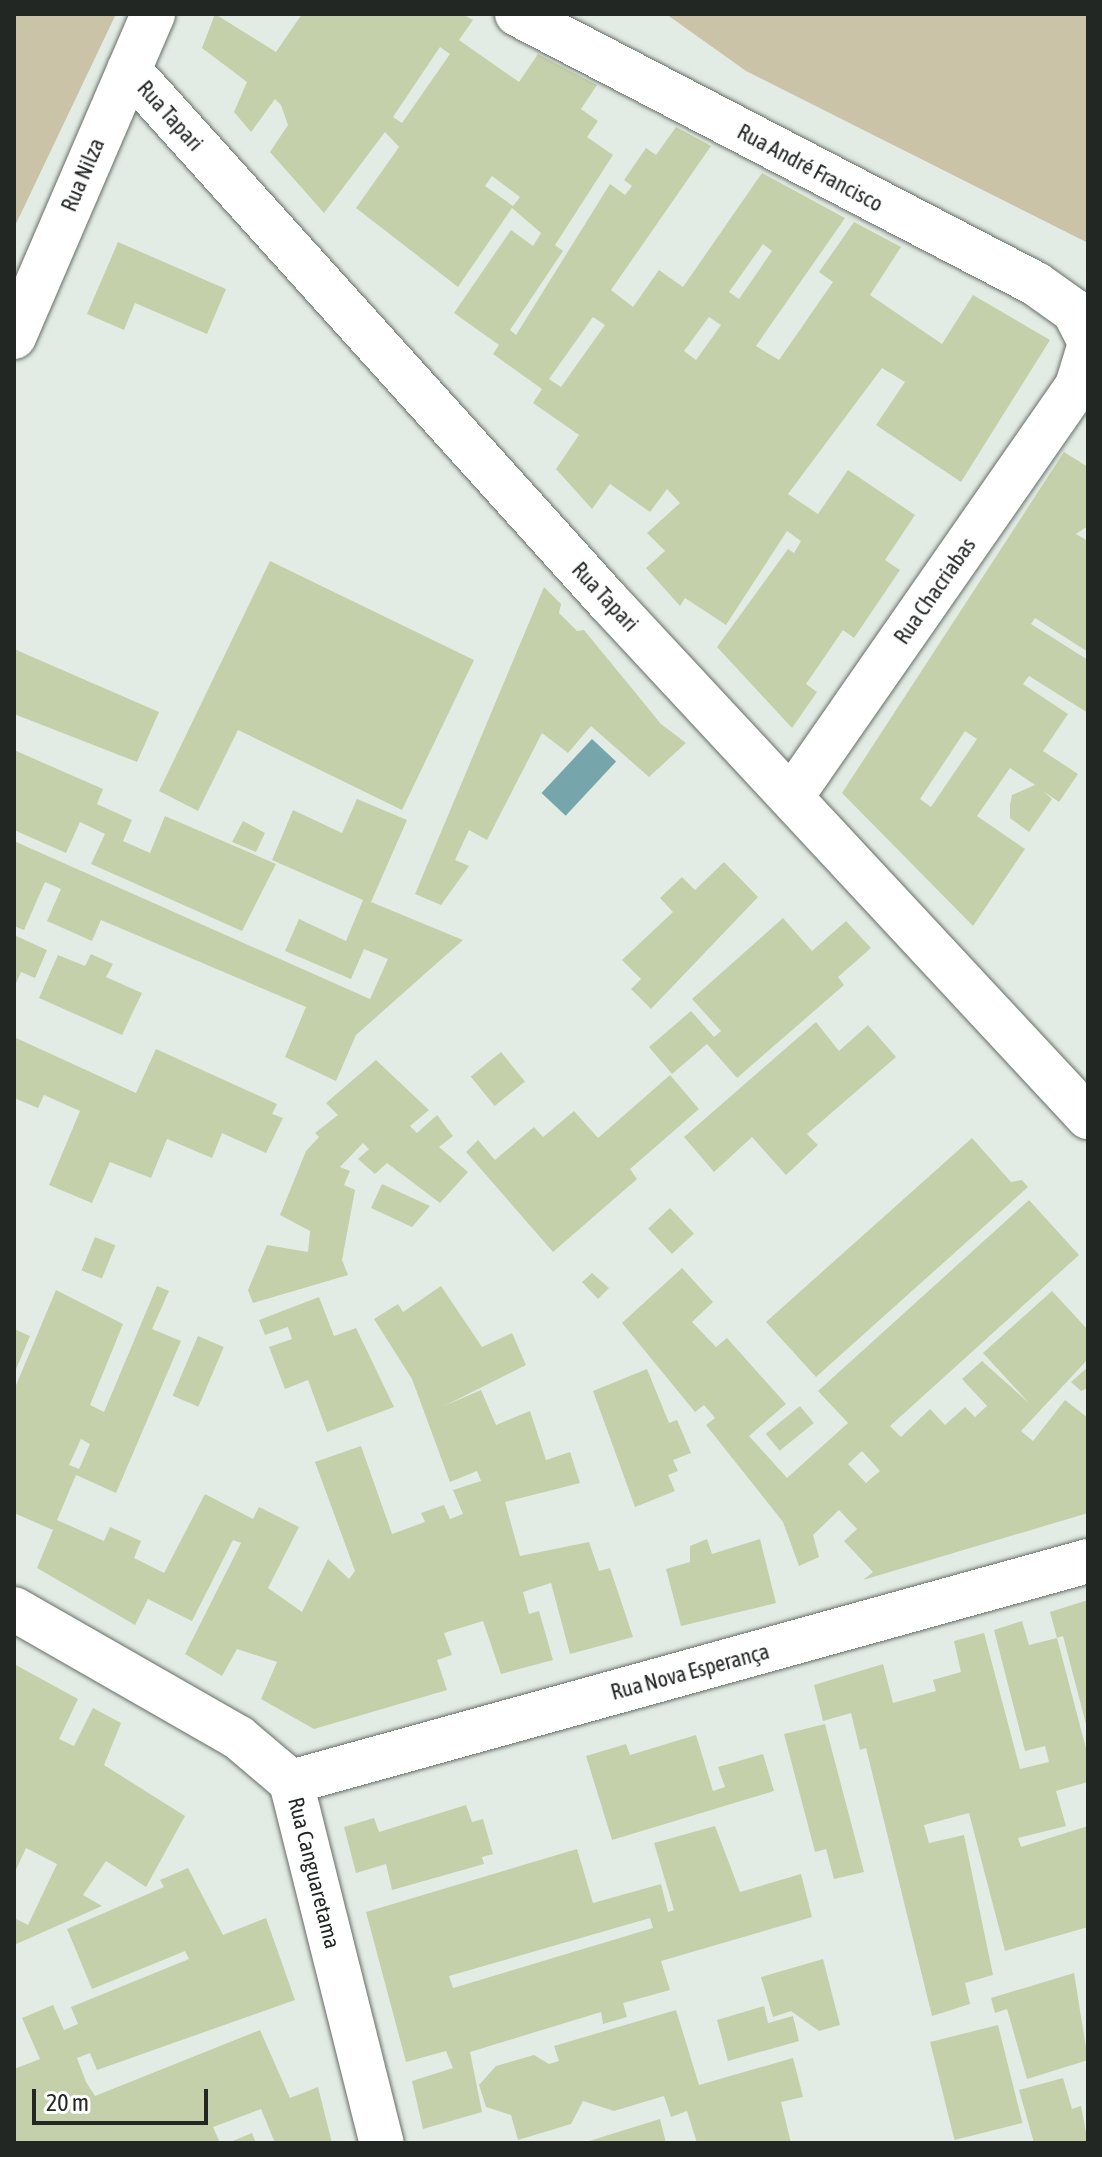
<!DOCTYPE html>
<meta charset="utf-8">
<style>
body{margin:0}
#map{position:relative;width:1102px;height:2157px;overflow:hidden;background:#e3ece4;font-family:"Asap Condensed",sans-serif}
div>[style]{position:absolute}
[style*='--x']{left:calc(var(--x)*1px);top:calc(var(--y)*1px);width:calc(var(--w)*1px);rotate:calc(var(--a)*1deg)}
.green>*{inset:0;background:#cac3a8}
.water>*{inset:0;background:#76a6ac;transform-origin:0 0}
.building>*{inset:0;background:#c3d0aa;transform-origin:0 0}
.roads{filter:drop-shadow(0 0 2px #666e67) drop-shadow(0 0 2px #666e67)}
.minor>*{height:44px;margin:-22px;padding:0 22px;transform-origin:22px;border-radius:22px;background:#fff}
span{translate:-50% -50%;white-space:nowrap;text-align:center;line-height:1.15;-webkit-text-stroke:8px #fff;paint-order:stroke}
.street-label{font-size:22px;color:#232724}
.frame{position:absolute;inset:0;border:16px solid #232724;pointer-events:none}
.scale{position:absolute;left:32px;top:2089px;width:176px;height:36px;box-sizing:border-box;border:4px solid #232724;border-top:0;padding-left:10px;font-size:24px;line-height:28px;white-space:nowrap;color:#232724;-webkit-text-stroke:6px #fff;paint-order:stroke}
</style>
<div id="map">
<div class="green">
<div style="clip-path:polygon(14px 14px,116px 14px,14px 228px)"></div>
<div style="clip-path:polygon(666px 14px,1088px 14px,1088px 243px,746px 71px)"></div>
</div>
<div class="water">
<div style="left:592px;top:739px;width:33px;height:74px;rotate:43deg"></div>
</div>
<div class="building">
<div style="clip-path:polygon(evenodd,215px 14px,276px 52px,302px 14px,462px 14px,473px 20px,459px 40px,519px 82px,538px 54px,597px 85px,581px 109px,598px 121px,587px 137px,613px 155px,555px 245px,563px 251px,510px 330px,516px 335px,610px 184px,625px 195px,632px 186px,624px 180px,646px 148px,656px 155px,676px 127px,711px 146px,611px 290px,633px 307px,659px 270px,683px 287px,762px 173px,845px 218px,756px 346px,764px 351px,779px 360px,833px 282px,819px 272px,854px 222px,901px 247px,870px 295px,942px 344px,973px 295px,1050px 340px,961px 482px,876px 425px,905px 382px,882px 368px,788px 494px,818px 514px,848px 470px,915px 515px,885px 560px,900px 570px,854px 638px,843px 630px,806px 684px,817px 692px,792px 728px,717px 647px,788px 549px,794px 553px,801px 541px,787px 531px,726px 625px,685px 598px,680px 606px,646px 568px,665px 551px,647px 533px,680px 503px,667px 489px,650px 512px,610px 484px,592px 509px,556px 469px,579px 435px,533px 403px,542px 389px,493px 354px,499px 345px,454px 313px,511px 230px,533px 246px,541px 233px,512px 208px,458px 287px,356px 208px,399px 147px,385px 132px,324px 213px,270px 152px,288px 125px,281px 105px,275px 99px,251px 132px,234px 112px,247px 82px,202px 48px,215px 14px,440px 47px,450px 54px,402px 123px,393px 117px,440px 47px,215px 14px,492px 176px,520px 197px,513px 206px,485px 186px,492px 176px,215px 14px,763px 244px,772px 251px,739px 299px,729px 292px,763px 244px,215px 14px,593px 317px,605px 325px,561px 387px,549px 379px,593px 317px,215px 14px,709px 317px,721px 325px,696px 360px,684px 351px,709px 317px)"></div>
<div style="clip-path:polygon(118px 242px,226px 289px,207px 334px,135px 303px,124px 330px,87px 314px)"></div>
<div style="clip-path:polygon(evenodd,1064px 452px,1088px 467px,1088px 526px,1076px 534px,1088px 541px,1088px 652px,1035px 618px,1031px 624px,1088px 660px,1088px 713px,1029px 676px,1023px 684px,1068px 714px,1043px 751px,1078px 774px,1059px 802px,1043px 791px,1052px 799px,1029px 832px,1010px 818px,1010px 804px,1012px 795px,1035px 785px,1010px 768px,977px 816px,1025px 849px,973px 926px,842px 793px,1064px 452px,965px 731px,977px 739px,931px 807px,920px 799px,965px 731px)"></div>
<div style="clip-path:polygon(270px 561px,474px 660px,402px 810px,238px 730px,198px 811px,159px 791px)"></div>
<div style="clip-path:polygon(544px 587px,561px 604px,559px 613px,577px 631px,584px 630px,661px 724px,686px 743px,649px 777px,591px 726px,568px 753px,542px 733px,487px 840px,469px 830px,455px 860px,469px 866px,441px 905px,415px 894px)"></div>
<div style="clip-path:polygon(14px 649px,159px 712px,137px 762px,14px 714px)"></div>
<div style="clip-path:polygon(14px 750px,103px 789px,97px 804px,132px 820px,123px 841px,150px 853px,165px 816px,276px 864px,242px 931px,91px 864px,105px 834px,80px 822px,66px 853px,14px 830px)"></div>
<div style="clip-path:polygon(357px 799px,407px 820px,371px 902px,463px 940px,356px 1035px,336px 1081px,285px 1057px,306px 1007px,101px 920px,92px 941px,47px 921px,61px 889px,45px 882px,24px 930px,14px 926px,14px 841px,370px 999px,388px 959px,364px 949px,351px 979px,285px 951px,299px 919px,346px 941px,363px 900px,272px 860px,293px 810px,342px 833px)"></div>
<div style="clip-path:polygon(243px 821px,265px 833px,256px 852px,232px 842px)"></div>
<div style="clip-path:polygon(724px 862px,758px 897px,651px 1009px,631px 989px,641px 979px,622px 960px,673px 912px,660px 898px,682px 877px,695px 890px)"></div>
<div style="clip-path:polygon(783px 918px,812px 951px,846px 921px,871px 948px,838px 977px,844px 985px,737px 1078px,707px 1044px,672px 1074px,649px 1047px,691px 1011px,714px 1037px,721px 1031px,692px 999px)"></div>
<div style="clip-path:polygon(14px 935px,47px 950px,35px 978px,21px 972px,14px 988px)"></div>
<div style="clip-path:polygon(91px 954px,113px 964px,106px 977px,142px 993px,122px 1035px,39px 998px,58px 955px,85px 966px)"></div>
<div style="clip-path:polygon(816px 1022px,839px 1051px,868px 1025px,896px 1057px,807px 1134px,818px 1145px,786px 1175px,752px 1137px,714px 1172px,684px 1137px)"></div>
<div style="clip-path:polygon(14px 1037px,136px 1093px,156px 1049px,277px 1104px,272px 1114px,283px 1118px,266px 1153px,222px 1133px,212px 1158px,167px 1139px,151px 1178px,110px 1162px,92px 1203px,49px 1185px,80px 1111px,44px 1095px,38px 1108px,14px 1098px)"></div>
<div style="left:501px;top:1052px;width:38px;height:39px;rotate:51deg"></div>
<div style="clip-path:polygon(376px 1060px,429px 1110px,410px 1126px,417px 1133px,437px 1115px,453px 1136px,439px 1147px,468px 1172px,440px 1203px,387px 1163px,375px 1174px,358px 1159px,369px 1149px,363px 1143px,340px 1167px,350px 1171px,344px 1185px,355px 1190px,342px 1260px,348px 1275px,253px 1303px,248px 1290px,267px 1245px,308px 1252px,310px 1231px,280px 1215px,306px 1151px,319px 1137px,315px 1133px,338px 1115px,326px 1103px)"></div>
<div style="clip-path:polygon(670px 1075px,699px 1109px,630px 1169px,637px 1179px,553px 1252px,466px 1152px,478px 1140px,495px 1160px,534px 1127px,543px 1137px,574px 1111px,598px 1138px)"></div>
<div style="clip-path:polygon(972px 1138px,1011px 1182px,1022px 1180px,1028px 1187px,816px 1377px,766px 1322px)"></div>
<div style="clip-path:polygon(382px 1184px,430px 1206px,412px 1227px,371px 1208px)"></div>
<div style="clip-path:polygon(evenodd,1029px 1200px,1079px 1255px,890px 1426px,901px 1437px,930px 1409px,945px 1425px,965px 1407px,975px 1417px,987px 1406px,962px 1379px,982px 1361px,1029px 1403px,983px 1353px,1052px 1291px,1088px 1330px,1088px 1359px,1021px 1431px,1033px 1441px,1065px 1400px,1088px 1418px,1088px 1513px,863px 1580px,873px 1572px,844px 1541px,857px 1529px,839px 1510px,813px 1535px,819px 1557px,799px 1566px,783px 1522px,706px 1425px,715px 1418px,704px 1405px,695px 1412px,622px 1323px,682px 1268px,713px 1302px,692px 1322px,716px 1347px,727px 1338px,786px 1404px,749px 1436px,787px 1478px,848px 1423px,818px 1391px,1029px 1200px,862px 1451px,880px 1471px,866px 1483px,848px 1464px,862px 1451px)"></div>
<div style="left:670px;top:1208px;width:35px;height:30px;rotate:47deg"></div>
<div style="left:95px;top:1237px;width:22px;height:36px;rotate:22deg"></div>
<div style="clip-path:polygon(592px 1273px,609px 1288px,598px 1299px,582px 1282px)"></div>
<div style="clip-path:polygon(evenodd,157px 1286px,169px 1291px,152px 1329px,181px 1341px,116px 1493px,76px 1475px,57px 1520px,104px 1541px,110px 1527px,141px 1541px,134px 1558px,164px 1573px,205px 1494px,253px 1519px,259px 1507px,299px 1527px,268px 1588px,302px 1612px,328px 1559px,349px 1579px,355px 1571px,315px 1462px,361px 1446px,392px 1534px,425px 1522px,421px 1513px,444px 1505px,450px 1519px,463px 1514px,453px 1490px,481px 1481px,477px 1471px,450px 1482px,412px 1379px,374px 1319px,398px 1304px,403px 1312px,441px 1286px,482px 1347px,512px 1333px,526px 1365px,444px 1406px,481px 1390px,496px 1425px,530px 1411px,546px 1460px,570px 1452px,580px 1483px,505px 1502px,520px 1556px,589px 1542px,599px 1571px,610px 1568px,633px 1637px,570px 1654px,551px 1583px,523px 1592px,529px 1614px,539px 1611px,553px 1660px,501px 1674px,483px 1621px,444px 1633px,452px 1655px,437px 1660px,447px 1690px,314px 1729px,261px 1699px,277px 1662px,237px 1649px,222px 1676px,185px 1654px,241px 1543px,233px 1540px,192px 1621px,148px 1599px,135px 1625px,37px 1568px,53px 1530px,14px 1513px,14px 1390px,56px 1290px,123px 1324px,90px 1405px,104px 1412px,157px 1286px,81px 1439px,90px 1444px,79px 1469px,69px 1465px,81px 1439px)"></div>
<div style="clip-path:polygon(319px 1297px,334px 1336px,356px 1328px,394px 1407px,327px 1432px,308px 1380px,285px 1389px,269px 1347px,292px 1339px,288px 1327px,265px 1335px,259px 1320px)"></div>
<div style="clip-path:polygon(14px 1329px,30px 1336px,14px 1374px)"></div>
<div style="left:198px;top:1336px;width:28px;height:65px;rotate:23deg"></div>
<div style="clip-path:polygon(1088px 1367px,1088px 1388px,1081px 1391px,1071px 1382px)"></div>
<div style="clip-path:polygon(647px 1369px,669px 1423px,677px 1420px,691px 1453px,673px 1460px,678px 1471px,668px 1475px,675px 1491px,635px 1507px,593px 1391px)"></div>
<div style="left:800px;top:1406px;width:22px;height:44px;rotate:51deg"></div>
<div style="clip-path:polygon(707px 1539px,712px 1554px,760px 1539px,776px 1603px,681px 1626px,666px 1569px,690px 1562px,690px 1546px)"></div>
<div style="clip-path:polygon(1088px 1600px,1088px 1728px,1087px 1728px,1063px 1636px,1057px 1638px,1050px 1612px)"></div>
<div style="clip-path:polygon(1022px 1621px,1029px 1645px,1057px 1638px,1088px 1756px,1088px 1782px,1056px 1791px,1066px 1826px,1018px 1838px,1021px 1847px,1088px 1826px,1088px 1927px,1005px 1951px,969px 1813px,924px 1825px,929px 1843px,964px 1835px,993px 1975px,965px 1983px,970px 2004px,932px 2016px,866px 1748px,860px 1750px,851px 1713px,823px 1721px,814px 1685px,883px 1664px,893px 1703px,936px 1691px,933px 1680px,961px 1672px,954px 1641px,984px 1633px,1020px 1769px,1049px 1762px,1045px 1746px,1025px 1751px,994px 1630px)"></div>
<div style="clip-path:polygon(14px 1664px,78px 1699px,59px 1739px,74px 1746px,93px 1708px,121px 1723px,104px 1765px,185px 1816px,146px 1887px,106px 1861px,83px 1895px,102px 1906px,14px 1945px,14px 1918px,28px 1925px,57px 1864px,26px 1848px,14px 1874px)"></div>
<div style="clip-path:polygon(825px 1724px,864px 1872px,834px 1879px,826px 1849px,815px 1852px,784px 1734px)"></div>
<div style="clip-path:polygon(696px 1735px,713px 1791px,725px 1787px,718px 1767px,763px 1754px,774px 1791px,612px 1840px,586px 1756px,626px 1744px,630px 1755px)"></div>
<div style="clip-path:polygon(466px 1805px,472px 1822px,483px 1819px,493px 1854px,482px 1857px,484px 1864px,392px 1890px,386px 1864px,356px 1873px,344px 1827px,374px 1818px,379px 1832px)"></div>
<div style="clip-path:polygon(evenodd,715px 1826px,740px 1892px,801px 1874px,812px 1917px,661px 1961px,670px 1990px,623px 2003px,627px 2017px,603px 2024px,601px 2012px,470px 2052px,482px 2112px,423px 2129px,412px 2081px,453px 2068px,446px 2051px,406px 2062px,366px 1912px,577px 1849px,593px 1903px,661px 1884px,668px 1912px,674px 1910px,654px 1843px,715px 1826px,650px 1918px,653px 1928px,453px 1988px,449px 1976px,650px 1918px)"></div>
<div style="clip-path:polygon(188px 1868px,223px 1935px,266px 1918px,295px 2000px,97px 2070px,90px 2053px,77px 2058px,86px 2082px,95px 2096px,260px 2030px,290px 2098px,318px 2087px,332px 2143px,275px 2143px,261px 2109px,213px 2127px,220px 2143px,14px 2143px,14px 2069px,40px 2059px,22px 2018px,53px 2005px,64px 2030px,78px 2024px,71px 2007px,189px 1959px,185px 1951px,92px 1989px,67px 1929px,164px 1887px,160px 1880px)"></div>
<div style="clip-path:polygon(823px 1959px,840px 2025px,819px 2031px,791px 2011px,773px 2017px,761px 1977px)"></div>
<div style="clip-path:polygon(1074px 1973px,1088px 2060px,1027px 2079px,1007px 2009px,995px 2013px,991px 1998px)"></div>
<div style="clip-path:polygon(764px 2006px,768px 2023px,793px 2016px,799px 2041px,728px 2061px,717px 2020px)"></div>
<div style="clip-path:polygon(676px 2010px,699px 2085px,793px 2058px,803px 2097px,781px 2102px,791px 2143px,697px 2143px,687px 2111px,671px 2117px,664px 2096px,614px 2111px,583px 2101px,571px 2124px,518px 2140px,511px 2115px,486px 2107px,479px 2085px,496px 2066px,534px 2055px,549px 2064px,559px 2061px,554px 2046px)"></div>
<div style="left:998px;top:2025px;width:101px;height:70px;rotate:76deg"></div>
<div style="clip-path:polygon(1063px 2078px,1072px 2109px,1081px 2106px,1088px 2143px,1034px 2143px,1019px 2090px)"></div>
<div style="clip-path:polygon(660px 2119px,666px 2143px,586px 2143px,586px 2142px)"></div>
<div style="clip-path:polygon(252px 2133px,256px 2143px,228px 2143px)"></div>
</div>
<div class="roads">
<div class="minor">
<div style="--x:517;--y:14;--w:585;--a:27.48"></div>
<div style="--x:1036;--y:284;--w:47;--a:35.4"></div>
<div style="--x:1074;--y:311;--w:31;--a:63"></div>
<div style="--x:129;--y:70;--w:715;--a:47.95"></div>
<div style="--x:608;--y:601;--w:705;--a:47.07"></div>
<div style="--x:14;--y:337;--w:352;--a:-66.7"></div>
<div style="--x:792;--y:796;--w:499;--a:-55.2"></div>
<div style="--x:1077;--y:386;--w:37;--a:-73"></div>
<div style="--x:14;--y:1609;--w:259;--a:29.8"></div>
<div style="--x:239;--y:1738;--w:68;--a:40.2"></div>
<div style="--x:291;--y:1782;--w:372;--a:75.9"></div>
<div style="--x:291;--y:1782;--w:827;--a:-15.5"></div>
</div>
</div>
<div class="street-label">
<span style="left:170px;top:116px;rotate:48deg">Rua Tapari</span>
<span style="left:810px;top:168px;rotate:28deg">Rua André Francisco</span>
<span style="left:83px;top:175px;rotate:-67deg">Rua Nilza</span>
<span style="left:935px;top:591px;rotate:-55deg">Rua Chacriabas</span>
<span style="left:605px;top:597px;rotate:47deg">Rua Tapari</span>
<span style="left:690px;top:1672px;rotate:-15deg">Rua Nova Esperança</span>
<span style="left:314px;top:1873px;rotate:76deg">Rua Canguaretama</span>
</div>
<div class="frame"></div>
<div class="scale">20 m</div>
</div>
